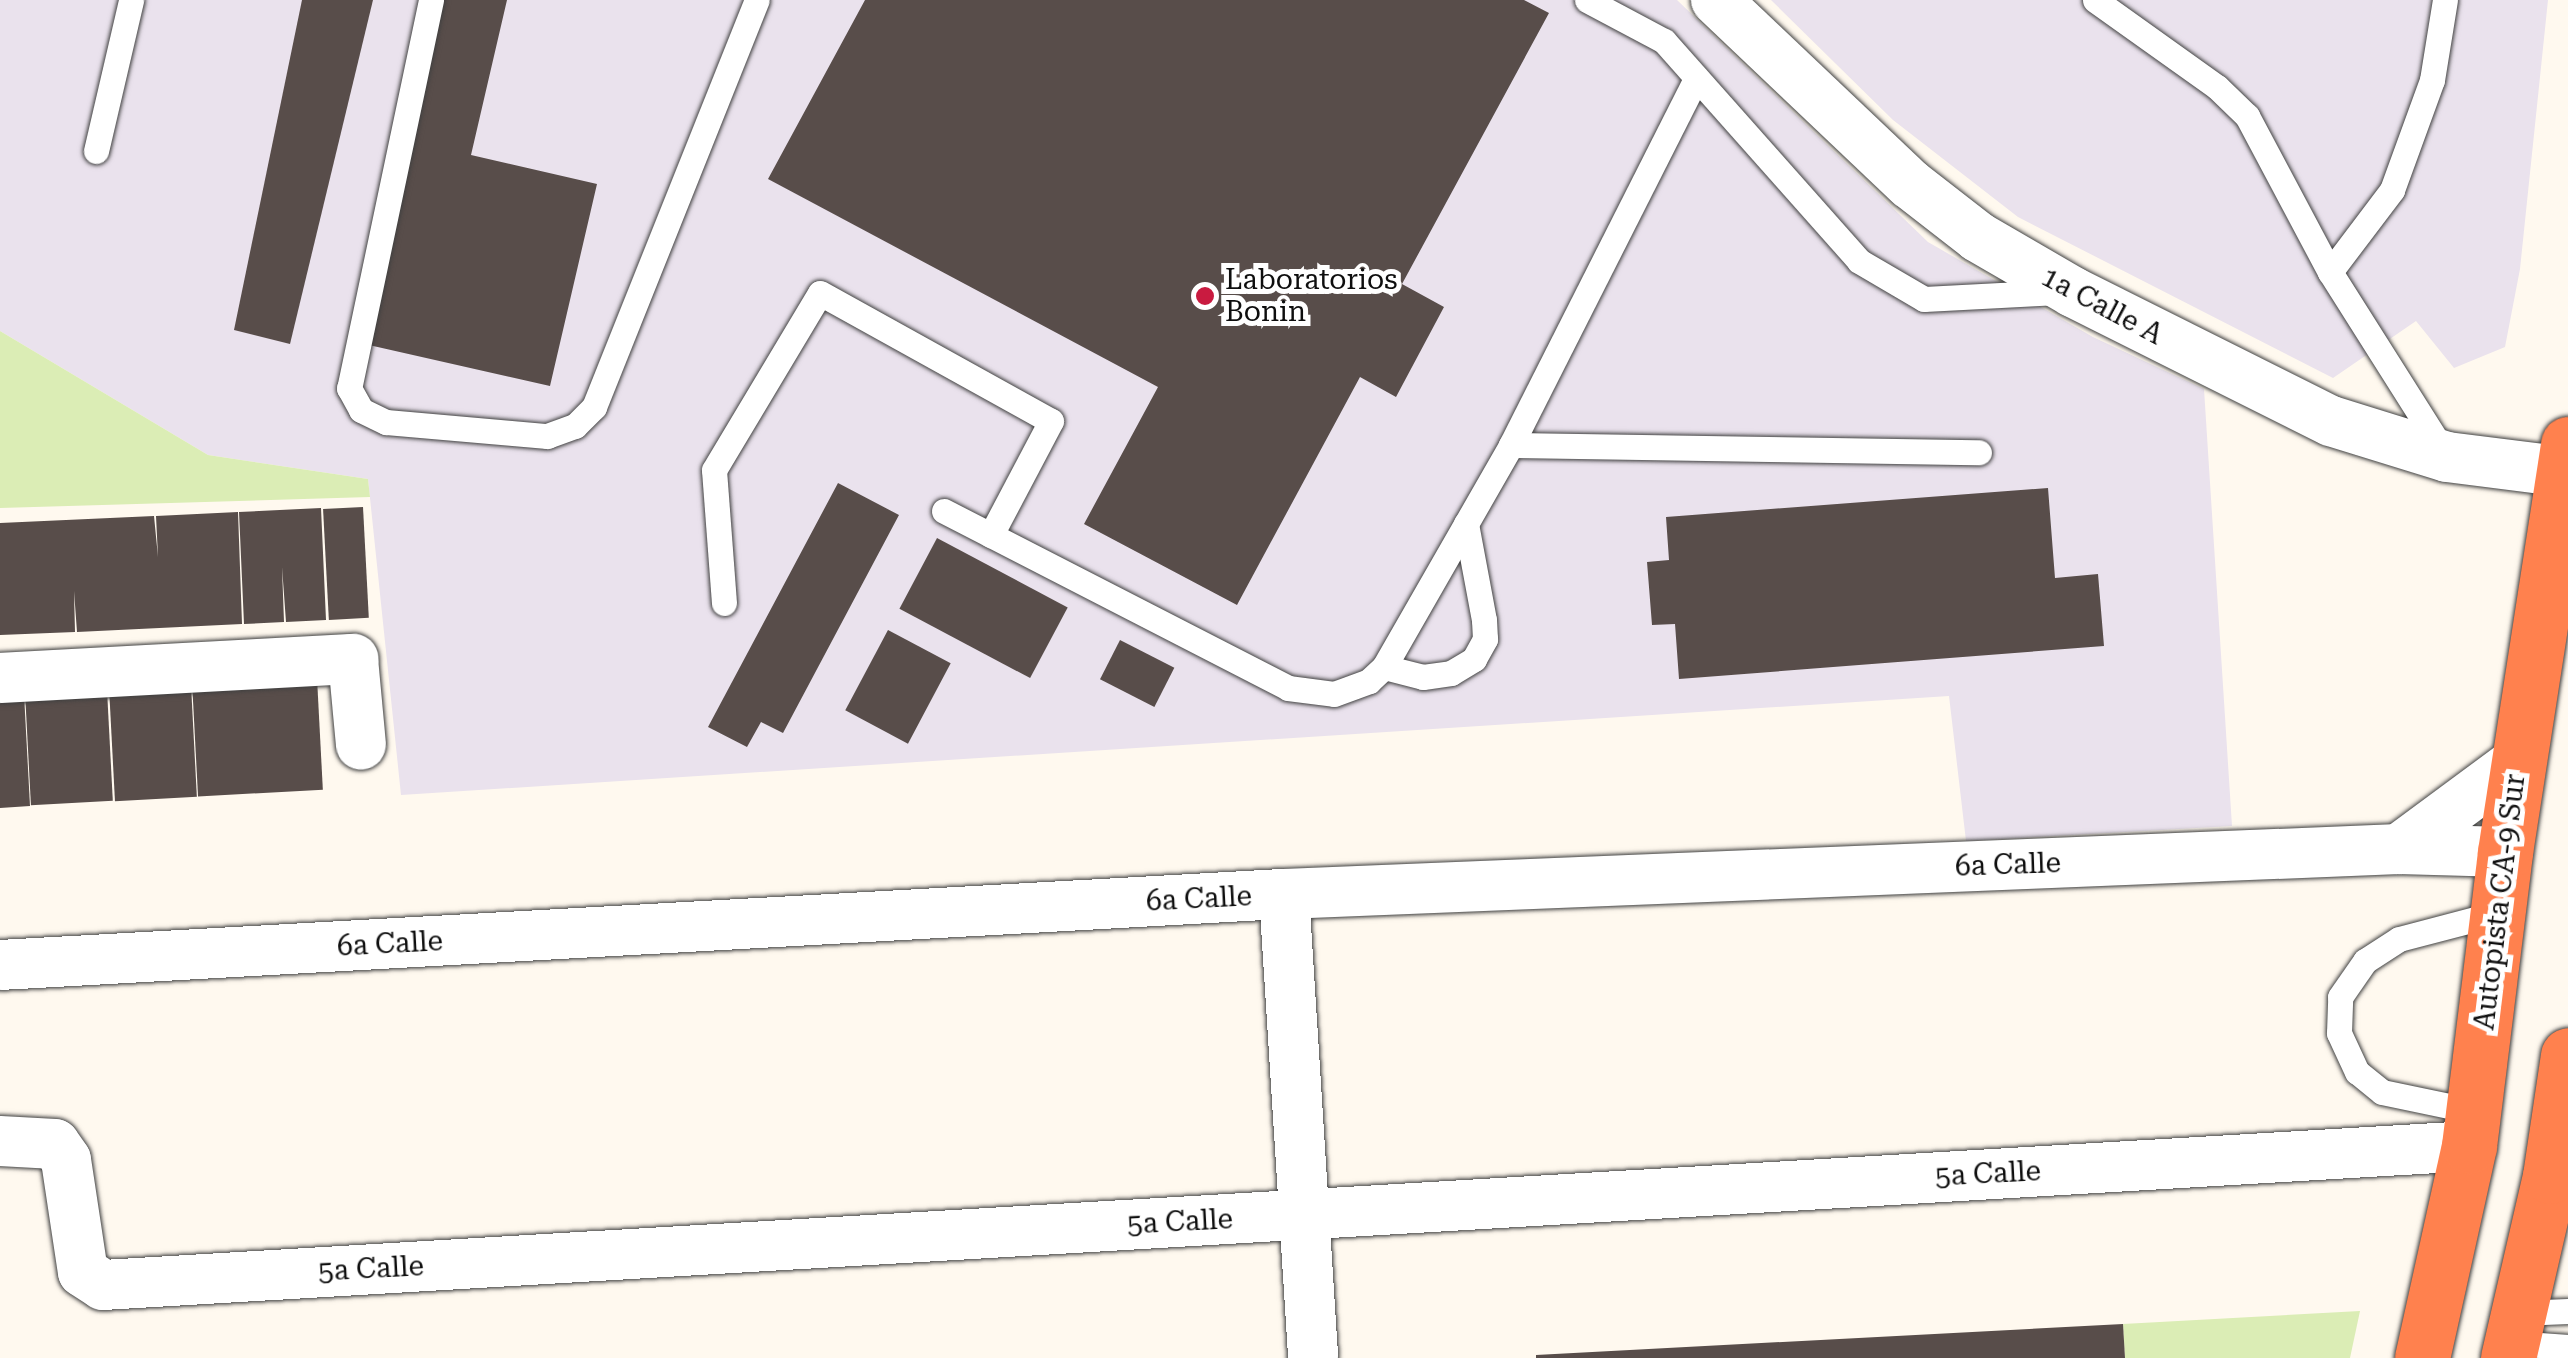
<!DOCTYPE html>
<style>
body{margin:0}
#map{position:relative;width:2568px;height:1358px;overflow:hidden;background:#fff9ef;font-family:"Roboto Serif",serif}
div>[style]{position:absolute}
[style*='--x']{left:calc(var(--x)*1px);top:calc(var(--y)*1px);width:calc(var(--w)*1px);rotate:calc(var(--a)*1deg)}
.industrial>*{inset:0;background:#eae2ed}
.green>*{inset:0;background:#dbedb5}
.building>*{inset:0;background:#584d4a;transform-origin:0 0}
.roads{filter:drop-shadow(0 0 2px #414141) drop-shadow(0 0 2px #414141)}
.lane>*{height:25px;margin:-12.5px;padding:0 12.5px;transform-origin:12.5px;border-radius:12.5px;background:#fff}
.street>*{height:50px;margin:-25px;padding:0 25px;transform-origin:25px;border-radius:25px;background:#fff}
.highway>*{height:55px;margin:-27.5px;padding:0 27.5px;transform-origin:27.5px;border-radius:27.5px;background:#ff814e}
.dots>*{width:28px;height:28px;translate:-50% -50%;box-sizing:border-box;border:5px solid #fff;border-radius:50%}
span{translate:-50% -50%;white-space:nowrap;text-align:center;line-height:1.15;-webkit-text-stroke:10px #fff;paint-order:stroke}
.poi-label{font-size:28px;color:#0e0e0e}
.left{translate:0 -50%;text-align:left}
.street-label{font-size:28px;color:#0e0e0e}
</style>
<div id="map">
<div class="industrial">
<div style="clip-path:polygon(0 0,1677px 0,1928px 242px,2093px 337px,2204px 389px,2232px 826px,1966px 841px,1949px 696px,401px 795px,368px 479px,208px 455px,0 331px)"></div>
<div style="clip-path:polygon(1771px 0,2548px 0,2520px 269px,2505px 347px,2454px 368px,2416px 321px,2333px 378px,2018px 217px,1893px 120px)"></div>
</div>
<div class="green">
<div style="clip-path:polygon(0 331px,208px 455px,368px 479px,370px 497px,0 508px)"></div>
<div style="clip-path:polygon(2360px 1311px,2350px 1358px,2125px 1358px,2123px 1324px)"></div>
</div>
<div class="building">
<div style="clip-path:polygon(302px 0,373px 0,290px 344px,234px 330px)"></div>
<div style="clip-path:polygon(441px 0,507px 0,471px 155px,597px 184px,550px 386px,360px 343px)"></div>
<div style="clip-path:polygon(865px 0,1524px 0,1549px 13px,1402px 284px,1444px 307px,1396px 397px,1360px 377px,1237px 605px,1084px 524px,1158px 387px,768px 179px)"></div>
<div style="clip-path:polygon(838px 483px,899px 515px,783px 733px,761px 722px,747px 747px,708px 727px)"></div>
<div style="clip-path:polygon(2048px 488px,2055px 578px,2098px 574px,2104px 646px,1679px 679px,1675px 624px,1652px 625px,1647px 562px,1669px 560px,1666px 517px)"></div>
<div style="left:363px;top:507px;width:111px;height:40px;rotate:87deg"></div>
<div style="clip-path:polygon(321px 508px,326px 620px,286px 622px,282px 567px,284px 622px,244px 624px,239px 512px)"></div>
<div style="clip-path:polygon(238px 512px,242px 624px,77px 632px,74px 591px,75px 632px,0 635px,0 523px,154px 516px,158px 557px,156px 516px)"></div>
<div style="left:937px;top:538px;width:148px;height:80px;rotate:28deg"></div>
<div style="left:888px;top:630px;width:71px;height:91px;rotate:28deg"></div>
<div style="left:1120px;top:640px;width:61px;height:44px;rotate:27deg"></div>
<div style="left:317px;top:678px;width:112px;height:125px;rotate:87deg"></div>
<div style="left:191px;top:685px;width:112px;height:82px;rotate:87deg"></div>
<div style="left:107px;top:690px;width:111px;height:82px;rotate:87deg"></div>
<div style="clip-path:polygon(24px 694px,30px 806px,0 808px,0 695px)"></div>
<div style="clip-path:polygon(2123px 1324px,2125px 1358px,1536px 1358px,1536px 1355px)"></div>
</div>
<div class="roads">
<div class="lane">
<div style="--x:431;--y:0;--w:397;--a:101.9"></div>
<div style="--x:349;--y:388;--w:25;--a:61"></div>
<div style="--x:361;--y:410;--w:28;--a:26"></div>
<div style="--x:386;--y:422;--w:162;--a:5"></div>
<div style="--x:547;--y:436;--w:30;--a:-20"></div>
<div style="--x:575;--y:426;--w:27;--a:-45"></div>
<div style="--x:594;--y:407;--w:438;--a:-68.2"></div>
<div style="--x:1587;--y:0;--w:87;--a:28"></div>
<div style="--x:1664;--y:41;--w:294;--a:48.4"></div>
<div style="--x:1859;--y:261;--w:75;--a:30.3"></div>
<div style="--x:1924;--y:299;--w:134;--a:-3"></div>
<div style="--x:2095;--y:0;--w:150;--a:35.5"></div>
<div style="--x:2217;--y:87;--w:42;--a:44"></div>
<div style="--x:2247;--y:116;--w:177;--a:62"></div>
<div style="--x:2330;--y:272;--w:213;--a:57.7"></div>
<div style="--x:96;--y:151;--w:155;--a:-76.9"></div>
<div style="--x:2330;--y:272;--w:103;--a:-52.9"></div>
<div style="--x:2392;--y:190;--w:117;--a:-70"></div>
<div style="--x:2432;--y:80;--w:81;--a:-80.8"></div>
<div style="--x:1511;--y:445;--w:468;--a:0.9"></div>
<div style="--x:944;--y:511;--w:387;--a:27.2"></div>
<div style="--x:1288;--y:688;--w:46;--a:7.4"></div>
<div style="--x:1334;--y:694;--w:37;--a:-20"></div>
<div style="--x:1369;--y:681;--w:21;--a:-43"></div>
<div style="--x:1384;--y:667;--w:256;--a:-60.2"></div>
<div style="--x:1511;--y:445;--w:411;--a:-63.2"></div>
<div style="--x:724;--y:603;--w:133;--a:-94.3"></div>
<div style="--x:714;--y:470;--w:206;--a:-59.1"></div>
<div style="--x:820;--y:293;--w:264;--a:29"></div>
<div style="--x:1051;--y:421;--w:129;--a:117.8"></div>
<div style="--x:1384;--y:667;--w:40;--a:14.4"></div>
<div style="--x:1423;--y:677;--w:28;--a:-8"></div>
<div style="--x:1451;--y:673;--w:27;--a:-31"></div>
<div style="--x:1474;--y:659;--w:23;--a:-61"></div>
<div style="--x:1485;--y:639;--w:19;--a:-93"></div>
<div style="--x:1484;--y:620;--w:98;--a:-100.6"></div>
<div style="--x:2473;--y:1111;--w:93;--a:-168.2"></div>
<div style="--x:2382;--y:1092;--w:32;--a:-141"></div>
<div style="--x:2357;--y:1072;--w:43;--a:-114.8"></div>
<div style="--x:2339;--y:1033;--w:36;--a:-88"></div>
<div style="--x:2340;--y:997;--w:44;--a:-55.2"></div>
<div style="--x:2365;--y:961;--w:40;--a:-32.9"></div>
<div style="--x:2399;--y:939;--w:102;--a:-14.7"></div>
<div style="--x:2519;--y:1313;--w:49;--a:-2.3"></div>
<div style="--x:2511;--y:1343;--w:57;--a:4"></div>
</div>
<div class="street">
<div style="--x:1716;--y:0;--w:267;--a:43.5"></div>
<div style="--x:1910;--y:184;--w:86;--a:37.9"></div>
<div style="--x:1978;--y:237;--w:110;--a:30.1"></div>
<div style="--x:2073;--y:292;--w:288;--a:26.6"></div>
<div style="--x:2331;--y:421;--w:121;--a:17.2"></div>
<div style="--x:2447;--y:457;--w:119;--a:7.2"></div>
<div style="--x:0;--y:678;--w:354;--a:-3.1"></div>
<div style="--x:353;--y:659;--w:86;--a:84.7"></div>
<div style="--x:2399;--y:849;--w:148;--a:-36.5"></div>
<div style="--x:1284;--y:894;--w:465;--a:86.4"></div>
<div style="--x:0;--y:965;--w:1286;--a:-3.17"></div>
<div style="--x:1284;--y:894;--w:1116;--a:-2.31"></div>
<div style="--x:2399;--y:849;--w:106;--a:1.6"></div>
<div style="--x:0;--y:1141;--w:55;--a:3.1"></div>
<div style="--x:55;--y:1144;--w:19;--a:55"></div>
<div style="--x:66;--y:1160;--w:113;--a:81.4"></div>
<div style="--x:83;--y:1272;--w:24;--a:33"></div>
<div style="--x:103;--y:1285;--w:2370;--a:-3.36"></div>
</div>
<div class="highway">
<div style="--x:2422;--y:1358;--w:217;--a:-77.5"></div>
<div style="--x:2469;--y:1146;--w:296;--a:-83"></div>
<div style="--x:2505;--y:852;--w:413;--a:-81.2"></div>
<div style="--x:2508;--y:1358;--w:187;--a:-77"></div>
<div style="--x:2550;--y:1176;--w:122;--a:-81.5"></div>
</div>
</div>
<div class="dots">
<div style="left:1205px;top:296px;background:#c91b40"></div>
</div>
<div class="poi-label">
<span class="left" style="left:1225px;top:296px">Laboratorios<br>Bonin</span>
</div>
<div class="street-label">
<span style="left:2102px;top:306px;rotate:28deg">1a Calle A</span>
<span style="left:2008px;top:865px;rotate:-2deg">6a Calle</span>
<span style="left:1199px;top:899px;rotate:-3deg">6a Calle</span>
<span style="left:2500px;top:902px;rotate:-83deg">Autopista CA-9 Sur</span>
<span style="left:390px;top:944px;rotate:-3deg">6a Calle</span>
<span style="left:1988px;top:1174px;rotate:-3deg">5a Calle</span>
<span style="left:1180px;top:1222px;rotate:-3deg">5a Calle</span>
<span style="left:371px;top:1269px;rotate:-3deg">5a Calle</span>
</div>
</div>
